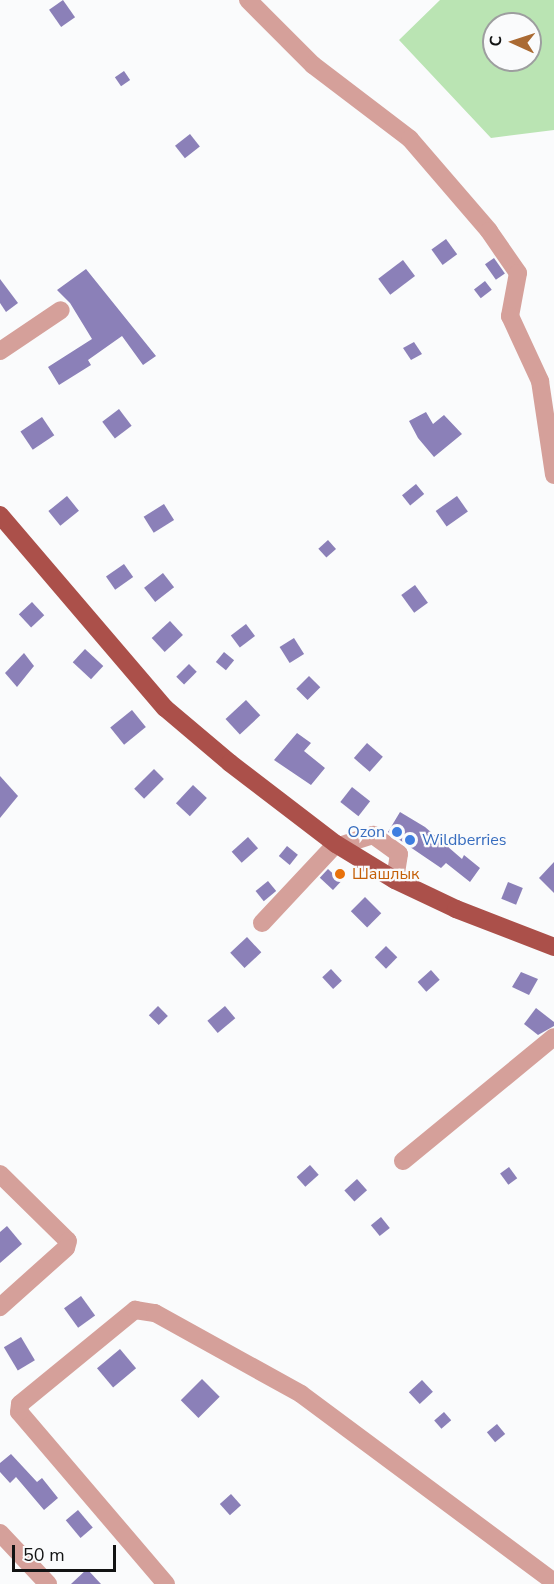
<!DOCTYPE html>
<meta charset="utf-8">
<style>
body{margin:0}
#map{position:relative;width:554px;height:1584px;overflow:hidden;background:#fafbfc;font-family:"Nunito Sans",sans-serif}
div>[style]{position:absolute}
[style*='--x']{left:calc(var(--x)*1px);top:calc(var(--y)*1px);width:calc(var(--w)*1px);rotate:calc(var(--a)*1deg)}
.green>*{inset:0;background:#bae4b3}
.building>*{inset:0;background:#8b80b8;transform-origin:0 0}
.minor>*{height:18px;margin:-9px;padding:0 9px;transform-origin:9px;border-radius:9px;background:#d5a09a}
.major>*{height:18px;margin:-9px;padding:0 9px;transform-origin:9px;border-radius:9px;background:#ab504a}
.dots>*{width:16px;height:16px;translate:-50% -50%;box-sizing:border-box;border:3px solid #fafbfc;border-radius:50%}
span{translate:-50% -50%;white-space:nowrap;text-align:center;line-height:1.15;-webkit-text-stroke:4.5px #fafbfc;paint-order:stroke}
.shop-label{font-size:16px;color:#366cbe}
.right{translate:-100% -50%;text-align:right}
.left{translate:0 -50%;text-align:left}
.food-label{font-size:16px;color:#c56008}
.north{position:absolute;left:482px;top:12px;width:60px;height:60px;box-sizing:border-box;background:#fafbfc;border:2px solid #9d9e9f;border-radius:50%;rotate:273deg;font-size:16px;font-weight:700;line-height:24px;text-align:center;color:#121313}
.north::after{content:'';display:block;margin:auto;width:21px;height:27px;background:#aa6a33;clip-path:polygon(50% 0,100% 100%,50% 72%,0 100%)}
.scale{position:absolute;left:12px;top:1545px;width:104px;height:27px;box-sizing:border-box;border:3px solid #121313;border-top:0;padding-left:8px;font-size:18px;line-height:21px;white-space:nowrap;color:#121313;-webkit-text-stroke:4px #fafbfc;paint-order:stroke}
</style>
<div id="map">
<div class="green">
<div style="clip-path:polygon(evenodd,440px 0,554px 0,554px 130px,491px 138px,399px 40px,440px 0,494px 24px,530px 24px,530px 60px,494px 60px,494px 24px)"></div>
</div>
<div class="building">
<div style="left:63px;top:0;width:21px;height:17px;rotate:55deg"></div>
<div style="left:124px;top:71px;width:11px;height:11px;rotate:56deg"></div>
<div style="left:190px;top:134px;width:16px;height:19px;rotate:52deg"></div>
<div style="left:446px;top:239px;width:19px;height:18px;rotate:54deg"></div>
<div style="left:494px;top:258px;width:19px;height:11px;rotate:55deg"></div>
<div style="left:403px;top:260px;width:20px;height:31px;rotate:53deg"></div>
<div style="clip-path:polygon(86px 269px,156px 356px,143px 365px,122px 336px,88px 360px,91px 365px,59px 385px,48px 367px,92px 339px,70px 303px,57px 290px)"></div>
<div style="clip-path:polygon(0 279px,18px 303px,6px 312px,0 303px)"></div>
<div style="left:485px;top:281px;width:11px;height:14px;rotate:52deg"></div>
<div style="clip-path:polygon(414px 342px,422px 354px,411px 360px,403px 348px)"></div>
<div style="left:119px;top:409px;width:21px;height:21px;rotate:53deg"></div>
<div style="clip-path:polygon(426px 412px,433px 424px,444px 415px,462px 434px,434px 457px,418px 438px,409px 421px)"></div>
<div style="left:42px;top:417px;width:22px;height:26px;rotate:56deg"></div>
<div style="left:416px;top:484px;width:13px;height:18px;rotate:51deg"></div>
<div style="left:67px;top:496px;width:19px;height:24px;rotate:51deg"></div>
<div style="left:457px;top:496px;width:19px;height:26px;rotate:55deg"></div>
<div style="left:164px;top:504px;width:19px;height:24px;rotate:58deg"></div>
<div style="left:328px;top:540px;width:12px;height:13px;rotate:48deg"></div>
<div style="left:124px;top:564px;width:16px;height:22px;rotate:55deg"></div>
<div style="left:163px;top:573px;width:18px;height:24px;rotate:52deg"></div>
<div style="left:415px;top:585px;width:22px;height:17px;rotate:54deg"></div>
<div style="left:32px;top:602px;width:18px;height:18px;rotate:47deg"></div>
<div style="left:170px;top:621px;width:19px;height:25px;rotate:47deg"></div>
<div style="left:246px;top:624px;width:15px;height:19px;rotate:53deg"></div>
<div style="left:294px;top:638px;width:19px;height:17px;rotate:58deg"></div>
<div style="left:85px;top:649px;width:25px;height:18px;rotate:43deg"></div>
<div style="left:224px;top:652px;width:13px;height:13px;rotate:39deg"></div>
<div style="clip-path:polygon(24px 653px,34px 666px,17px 687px,5px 673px)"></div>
<div style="left:189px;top:664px;width:11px;height:18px;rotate:45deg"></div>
<div style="left:309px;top:676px;width:16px;height:18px;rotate:45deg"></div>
<div style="left:246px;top:700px;width:21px;height:28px;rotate:47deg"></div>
<div style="left:132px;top:710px;width:22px;height:28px;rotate:51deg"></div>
<div style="clip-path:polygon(297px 733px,311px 743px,304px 751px,325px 768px,311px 785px,274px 760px)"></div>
<div style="left:367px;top:743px;width:21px;height:20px;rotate:41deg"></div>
<div style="left:154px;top:769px;width:14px;height:28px;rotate:45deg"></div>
<div style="clip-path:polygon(0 776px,18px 796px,0 818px)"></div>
<div style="left:193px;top:785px;width:19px;height:25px;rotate:43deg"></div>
<div style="left:352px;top:787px;width:23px;height:19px;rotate:38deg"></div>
<div style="clip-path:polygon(400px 812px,425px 827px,462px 859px,464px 855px,480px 868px,470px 882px,446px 863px,441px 868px,388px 832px)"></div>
<div style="left:248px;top:837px;width:15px;height:22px;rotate:48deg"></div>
<div style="left:287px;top:846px;width:14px;height:13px;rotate:39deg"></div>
<div style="clip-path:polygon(554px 862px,554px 893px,539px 878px)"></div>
<div style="left:328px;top:869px;width:18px;height:12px;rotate:43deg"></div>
<div style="left:268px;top:881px;width:13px;height:16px;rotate:51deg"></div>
<div style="left:508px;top:882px;width:16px;height:18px;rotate:22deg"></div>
<div style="left:365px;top:897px;width:23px;height:20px;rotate:45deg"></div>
<div style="left:247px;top:937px;width:21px;height:23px;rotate:47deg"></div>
<div style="left:386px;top:946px;width:16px;height:16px;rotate:45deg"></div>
<div style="left:331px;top:969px;width:16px;height:12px;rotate:47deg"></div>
<div style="left:431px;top:970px;width:13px;height:18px;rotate:48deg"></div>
<div style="clip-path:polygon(521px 972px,538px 979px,529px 995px,512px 987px)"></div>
<div style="left:158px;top:1006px;width:14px;height:13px;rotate:45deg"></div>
<div style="left:225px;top:1006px;width:16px;height:23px;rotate:50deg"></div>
<div style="clip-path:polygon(536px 1008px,554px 1022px,554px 1026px,538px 1035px,524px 1024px)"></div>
<div style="left:310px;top:1165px;width:13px;height:18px;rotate:48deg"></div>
<div style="left:509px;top:1167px;width:14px;height:11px;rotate:54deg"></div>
<div style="left:357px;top:1179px;width:15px;height:17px;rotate:48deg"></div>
<div style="left:381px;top:1217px;width:14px;height:13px;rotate:51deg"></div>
<div style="clip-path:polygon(7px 1226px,22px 1244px,0 1263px,0 1232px)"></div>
<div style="left:81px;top:1296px;width:24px;height:21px;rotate:54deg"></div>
<div style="left:21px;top:1337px;width:27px;height:20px;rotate:59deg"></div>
<div style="left:120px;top:1349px;width:25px;height:30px;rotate:50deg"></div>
<div style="left:202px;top:1379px;width:25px;height:30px;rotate:45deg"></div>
<div style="left:422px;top:1380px;width:16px;height:18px;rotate:47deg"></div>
<div style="left:444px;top:1412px;width:11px;height:13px;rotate:49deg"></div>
<div style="left:497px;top:1424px;width:13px;height:13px;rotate:51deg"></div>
<div style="clip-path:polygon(11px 1454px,37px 1482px,42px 1478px,58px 1498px,44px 1510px,16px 1477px,10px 1483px,0 1472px,0 1463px)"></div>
<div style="left:231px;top:1494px;width:15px;height:15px;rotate:48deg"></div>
<div style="left:78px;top:1510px;width:23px;height:16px;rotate:50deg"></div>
<div style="clip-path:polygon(87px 1569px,101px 1584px,71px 1584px)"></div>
</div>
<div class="minor">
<div style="--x:248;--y:0;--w:92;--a:45"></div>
<div style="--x:313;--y:65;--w:122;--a:37.3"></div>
<div style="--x:410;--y:139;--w:121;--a:49.3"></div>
<div style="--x:489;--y:231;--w:51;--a:55.4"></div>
<div style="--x:518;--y:273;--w:44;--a:100.5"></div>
<div style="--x:510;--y:316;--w:72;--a:65.2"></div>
<div style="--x:540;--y:381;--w:95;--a:81.5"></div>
<div style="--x:0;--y:351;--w:73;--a:-33.9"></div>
<div style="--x:339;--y:846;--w:36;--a:-18"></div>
<div style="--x:373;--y:835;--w:32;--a:36"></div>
<div style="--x:399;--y:854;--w:26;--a:99"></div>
<div style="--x:262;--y:923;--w:108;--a:-46.9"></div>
<div style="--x:403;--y:1161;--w:195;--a:-39.4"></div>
<div style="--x:0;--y:1174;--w:95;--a:44.6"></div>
<div style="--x:68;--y:1241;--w:7;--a:106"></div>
<div style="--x:66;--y:1248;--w:89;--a:138.2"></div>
<div style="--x:0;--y:1533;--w:70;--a:46.7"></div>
<div style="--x:166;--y:1584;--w:226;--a:-130.5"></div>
<div style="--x:19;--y:1412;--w:8;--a:-83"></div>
<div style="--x:20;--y:1404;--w:149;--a:-39.3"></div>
<div style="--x:135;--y:1310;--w:20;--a:9"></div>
<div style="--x:155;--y:1313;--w:167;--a:29"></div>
<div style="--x:301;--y:1394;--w:315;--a:36.6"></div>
</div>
<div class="major">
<div style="--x:0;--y:515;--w:254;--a:49.5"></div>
<div style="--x:165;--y:708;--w:85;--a:40.2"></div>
<div style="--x:230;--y:763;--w:133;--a:37.4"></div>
<div style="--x:336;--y:844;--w:69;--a:31.4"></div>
<div style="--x:395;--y:880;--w:68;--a:25.4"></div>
<div style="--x:456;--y:909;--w:105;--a:21.2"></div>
</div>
<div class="dots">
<div style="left:397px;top:832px;background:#3f7fe0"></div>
<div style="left:410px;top:840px;background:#3f7fe0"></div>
<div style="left:340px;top:874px;background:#e8710a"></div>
</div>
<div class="shop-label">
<span class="right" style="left:385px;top:832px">Ozon</span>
<span class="left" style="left:422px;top:840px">Wildberries</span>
</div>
<div class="food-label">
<span class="left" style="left:352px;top:874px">Шашлык</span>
</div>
<div class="north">С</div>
<div class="scale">50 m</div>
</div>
